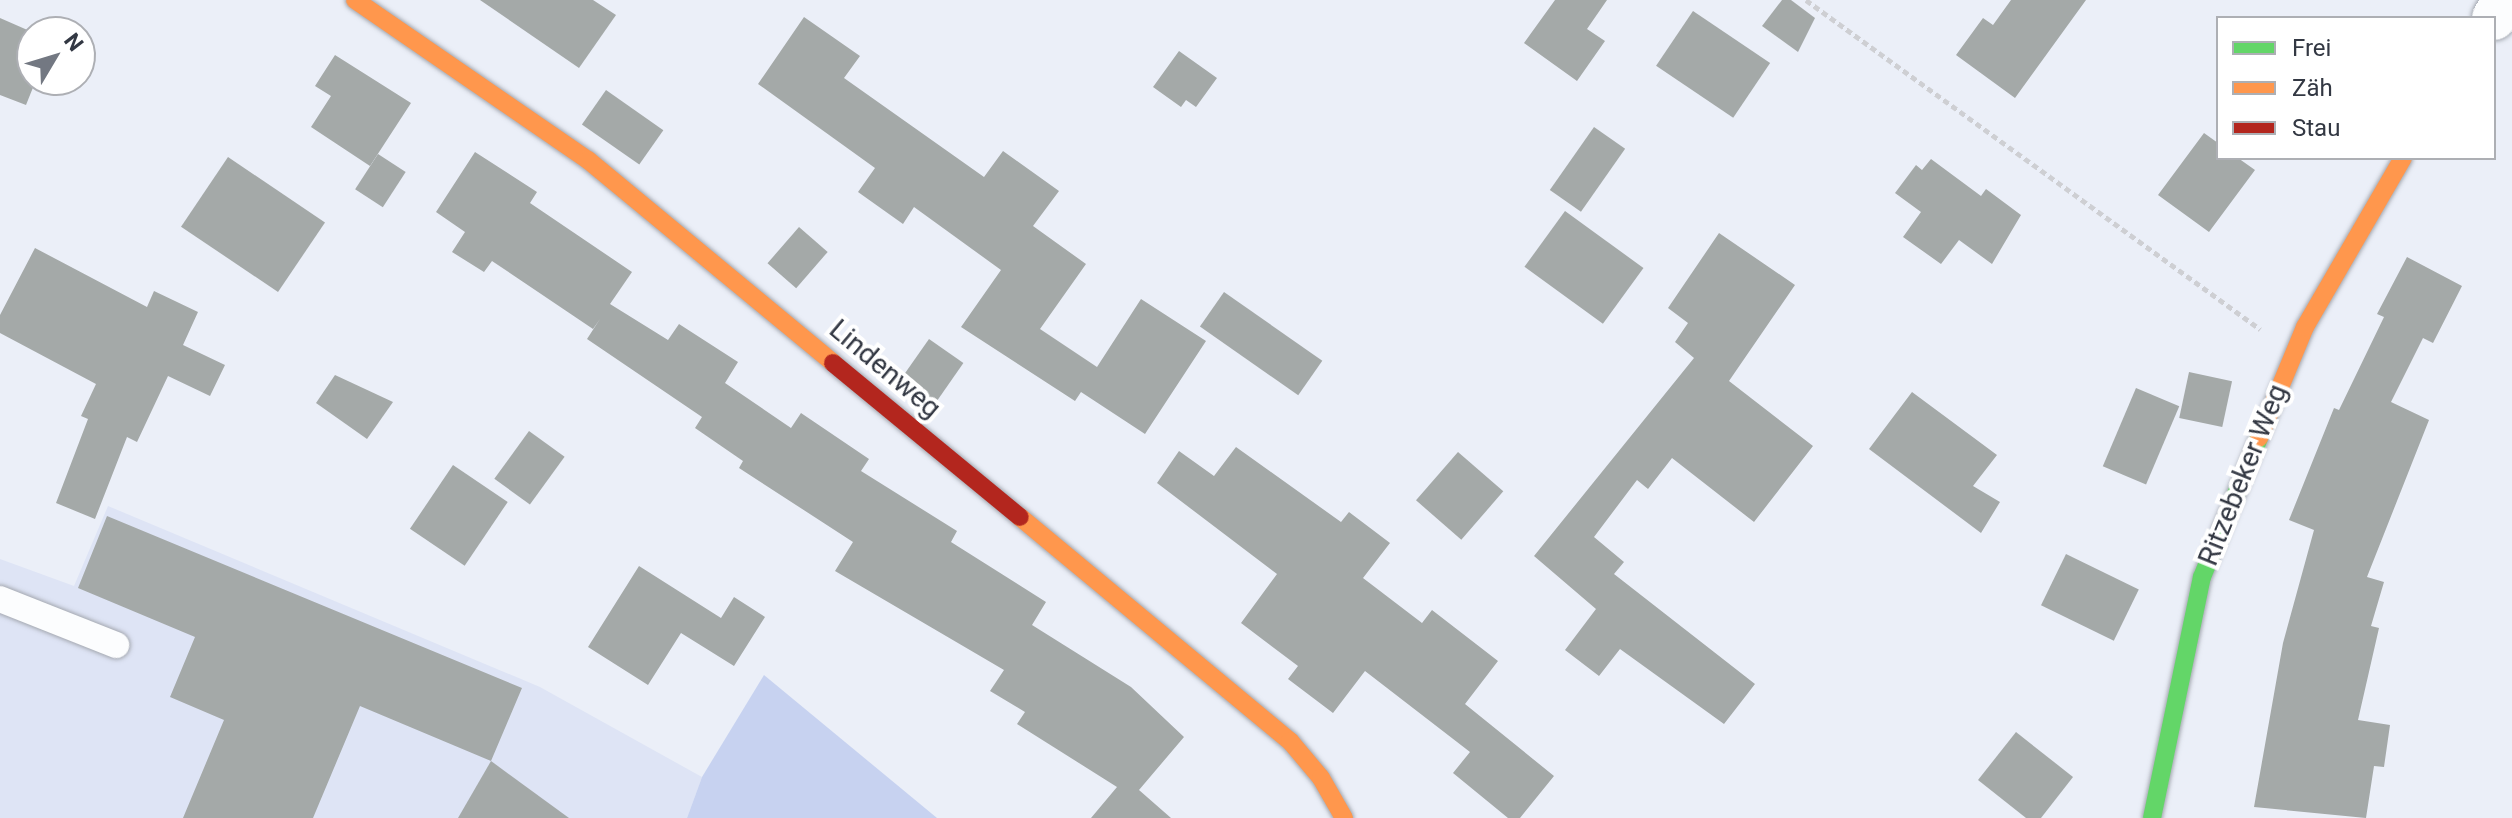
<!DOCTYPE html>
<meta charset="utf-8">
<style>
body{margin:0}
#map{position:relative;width:2512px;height:818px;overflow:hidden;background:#ebeff8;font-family:Roboto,sans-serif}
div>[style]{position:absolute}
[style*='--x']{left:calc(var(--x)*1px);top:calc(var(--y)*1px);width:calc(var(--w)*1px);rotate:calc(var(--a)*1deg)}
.built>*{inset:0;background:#dee4f5}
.green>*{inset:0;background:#c7d2f0}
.building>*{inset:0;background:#a4a9a8;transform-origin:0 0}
.path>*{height:5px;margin-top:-2.5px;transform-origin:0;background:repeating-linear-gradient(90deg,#cecfd3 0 6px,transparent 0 10px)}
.roads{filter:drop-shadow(0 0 2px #a4a8b0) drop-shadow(0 0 2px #a4a8b0)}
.lane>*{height:26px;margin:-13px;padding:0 13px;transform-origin:13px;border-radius:13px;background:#fcfdfe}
.street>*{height:44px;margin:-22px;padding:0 22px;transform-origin:22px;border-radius:22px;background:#fcfdfe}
.fast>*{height:18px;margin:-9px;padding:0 9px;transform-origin:9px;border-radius:9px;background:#63d668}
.slow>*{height:18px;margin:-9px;padding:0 9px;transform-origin:9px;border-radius:9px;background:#ff974d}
.jam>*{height:18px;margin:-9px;padding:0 9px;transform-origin:9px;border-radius:9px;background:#b3261e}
span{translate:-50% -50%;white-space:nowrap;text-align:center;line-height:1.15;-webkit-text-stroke:8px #fff;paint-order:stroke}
.street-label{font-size:28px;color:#333843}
.legend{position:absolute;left:2216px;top:16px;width:280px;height:144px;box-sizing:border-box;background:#fff;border:2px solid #adafb4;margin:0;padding:10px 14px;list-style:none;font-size:24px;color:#333843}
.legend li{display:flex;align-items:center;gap:16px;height:40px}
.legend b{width:40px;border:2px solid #adafb4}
.north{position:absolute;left:16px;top:16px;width:80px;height:80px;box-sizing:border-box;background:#fff;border:2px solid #adafb4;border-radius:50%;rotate:52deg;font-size:22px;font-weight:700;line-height:32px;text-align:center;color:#333843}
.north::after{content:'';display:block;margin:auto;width:28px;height:36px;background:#737882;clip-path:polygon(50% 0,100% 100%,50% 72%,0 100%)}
</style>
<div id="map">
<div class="built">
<div style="clip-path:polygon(108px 506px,540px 687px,702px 777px,687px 818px,0 818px,0 559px,74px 586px)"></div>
</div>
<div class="green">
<div style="clip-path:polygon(764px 675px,937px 818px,687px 818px,702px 777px)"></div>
</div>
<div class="building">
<div style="clip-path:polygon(480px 0,593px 0,616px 15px,579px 68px)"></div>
<div style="clip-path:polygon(1555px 0,1607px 0,1587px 29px,1605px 41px,1577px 81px,1524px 43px)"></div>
<div style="clip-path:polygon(1782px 0,1791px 0,1815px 18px,1798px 52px,1762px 26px)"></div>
<div style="clip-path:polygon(2011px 0,2086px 0,2015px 98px,1956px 55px,1983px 18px,1993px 25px)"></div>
<div style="left:1693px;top:11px;width:93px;height:66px;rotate:34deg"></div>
<div style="clip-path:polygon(804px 17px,860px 56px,844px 78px,984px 177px,1003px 151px,1059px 191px,1033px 226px,1086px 264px,1040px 329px,1097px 367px,1141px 299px,1206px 341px,1145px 434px,1081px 392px,1075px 401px,961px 327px,1001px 270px,914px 207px,903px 224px,858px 192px,875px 168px,758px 84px)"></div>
<div style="clip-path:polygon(0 18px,32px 32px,32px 80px,36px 80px,26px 105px,0 95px)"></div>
<div style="clip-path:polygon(1179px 51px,1217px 78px,1196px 107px,1186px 100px,1181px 107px,1153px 87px)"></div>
<div style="clip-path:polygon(335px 55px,411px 103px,370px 166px,311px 127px,331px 96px,315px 86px)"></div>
<div style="left:606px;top:90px;width:70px;height:42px;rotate:35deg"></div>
<div style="left:1594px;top:127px;width:38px;height:77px;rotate:35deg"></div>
<div style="clip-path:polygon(2204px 133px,2218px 143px,2218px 158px,2238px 158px,2255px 170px,2209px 232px,2158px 195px)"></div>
<div style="clip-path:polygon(475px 152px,537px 192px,530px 203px,632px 272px,610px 304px,668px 340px,679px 324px,738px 362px,725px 383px,791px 428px,801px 413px,869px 459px,861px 471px,957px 531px,951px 542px,1046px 602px,1032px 625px,1131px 687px,1184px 737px,1139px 790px,1171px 818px,1091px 818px,1117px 787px,1017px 724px,1025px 712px,990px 691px,1004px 670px,835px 571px,853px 542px,739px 468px,743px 461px,695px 428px,702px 417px,587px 339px,600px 319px,593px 329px,492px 261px,484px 272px,452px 252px,465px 232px,436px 212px)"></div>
<div style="left:378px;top:154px;width:33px;height:42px;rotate:33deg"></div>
<div style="left:228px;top:157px;width:117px;height:84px;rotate:34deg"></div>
<div style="clip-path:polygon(1931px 159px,1981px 196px,1986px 189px,2021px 215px,1992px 264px,1959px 240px,1941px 264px,1903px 237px,1921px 212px,1895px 193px,1916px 165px,1922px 170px)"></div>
<div style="left:1565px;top:211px;width:97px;height:69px;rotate:36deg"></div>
<div style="left:799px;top:227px;width:38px;height:48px;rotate:41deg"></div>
<div style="clip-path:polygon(1719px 233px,1795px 285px,1729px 381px,1813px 446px,1754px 522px,1672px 458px,1648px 489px,1637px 480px,1594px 537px,1624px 562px,1614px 574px,1755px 684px,1724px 724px,1620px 649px,1599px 676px,1565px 650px,1596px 609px,1534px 556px,1694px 358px,1675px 342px,1688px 323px,1668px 308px)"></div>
<div style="clip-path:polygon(35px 248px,147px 307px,154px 291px,198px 312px,183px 345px,225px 365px,210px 396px,168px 376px,137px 442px,127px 437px,95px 519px,56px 503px,88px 419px,81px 416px,96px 384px,0 333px,0 315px)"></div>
<div style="clip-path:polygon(2407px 257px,2462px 286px,2433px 343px,2423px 338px,2391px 402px,2429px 420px,2367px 577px,2384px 582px,2371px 626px,2379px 628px,2358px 720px,2390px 725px,2384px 767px,2374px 766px,2366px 818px,2254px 807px,2283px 643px,2314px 530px,2289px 520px,2334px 408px,2339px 410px,2384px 317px,2377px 314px)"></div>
<div style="left:1224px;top:292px;width:120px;height:42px;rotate:35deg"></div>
<div style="left:929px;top:339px;width:42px;height:48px;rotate:35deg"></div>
<div style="left:2189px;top:372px;width:44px;height:47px;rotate:12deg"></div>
<div style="clip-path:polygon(335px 375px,393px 402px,367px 439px,316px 403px)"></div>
<div style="left:2136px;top:388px;width:47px;height:85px;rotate:23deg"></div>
<div style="clip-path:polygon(1912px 392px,1997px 455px,1973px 486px,2000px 502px,1981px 533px,1869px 449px)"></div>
<div style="left:529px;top:431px;width:44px;height:59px;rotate:36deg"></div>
<div style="clip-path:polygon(1236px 447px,1341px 522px,1349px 512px,1390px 543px,1363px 578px,1422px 623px,1432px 610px,1498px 661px,1465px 704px,1554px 776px,1520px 818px,1508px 818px,1453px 773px,1470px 752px,1365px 671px,1333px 713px,1288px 679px,1298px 666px,1241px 623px,1277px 574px,1157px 483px,1179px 451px,1214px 476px)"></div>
<div style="left:1458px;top:452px;width:60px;height:64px;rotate:41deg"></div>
<div style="left:453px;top:465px;width:66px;height:77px;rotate:34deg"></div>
<div style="clip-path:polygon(107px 516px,522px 688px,491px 761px,360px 706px,313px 818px,183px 818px,224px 720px,170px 697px,195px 637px,78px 588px)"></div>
<div style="left:2066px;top:554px;width:81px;height:57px;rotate:26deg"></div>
<div style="clip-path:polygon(639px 566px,721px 618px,734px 597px,765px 617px,734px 666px,681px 633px,648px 685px,588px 647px)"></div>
<div style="clip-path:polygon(2016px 732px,2073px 777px,2041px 818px,2026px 818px,1978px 780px)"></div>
<div style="clip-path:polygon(491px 761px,569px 818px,458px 818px)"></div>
</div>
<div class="path">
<div style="--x:1806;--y:0;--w:561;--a:35.93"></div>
</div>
<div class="roads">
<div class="lane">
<div style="--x:0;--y:599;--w:125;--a:21.6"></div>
</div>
<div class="street">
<div style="--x:2494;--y:18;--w:21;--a:-59"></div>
</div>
<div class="fast">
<div style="--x:2152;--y:818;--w:246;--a:-78.3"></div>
<div style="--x:2202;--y:577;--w:150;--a:-67.7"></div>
</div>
<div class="slow">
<div style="--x:355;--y:0;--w:283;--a:34.5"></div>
<div style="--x:588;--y:160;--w:318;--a:39.6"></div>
<div style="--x:2259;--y:438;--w:120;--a:-67.5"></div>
<div style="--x:2305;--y:327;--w:195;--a:-59.9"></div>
<div style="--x:1020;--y:517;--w:351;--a:39.7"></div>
<div style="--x:1290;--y:741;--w:48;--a:50"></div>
<div style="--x:1321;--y:778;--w:46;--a:60.1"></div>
</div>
<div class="jam">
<div style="--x:833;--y:363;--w:242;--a:39.5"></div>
</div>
</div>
<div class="street-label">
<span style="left:885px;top:369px;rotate:40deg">Lindenweg</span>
<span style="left:2243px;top:475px;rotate:-68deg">Ritzebeker Weg</span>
</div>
<ul class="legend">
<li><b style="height:10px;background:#63d668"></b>Frei</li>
<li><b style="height:10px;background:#ff974d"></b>Zäh</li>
<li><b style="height:10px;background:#b3261e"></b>Stau</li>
</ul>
<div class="north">N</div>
</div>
